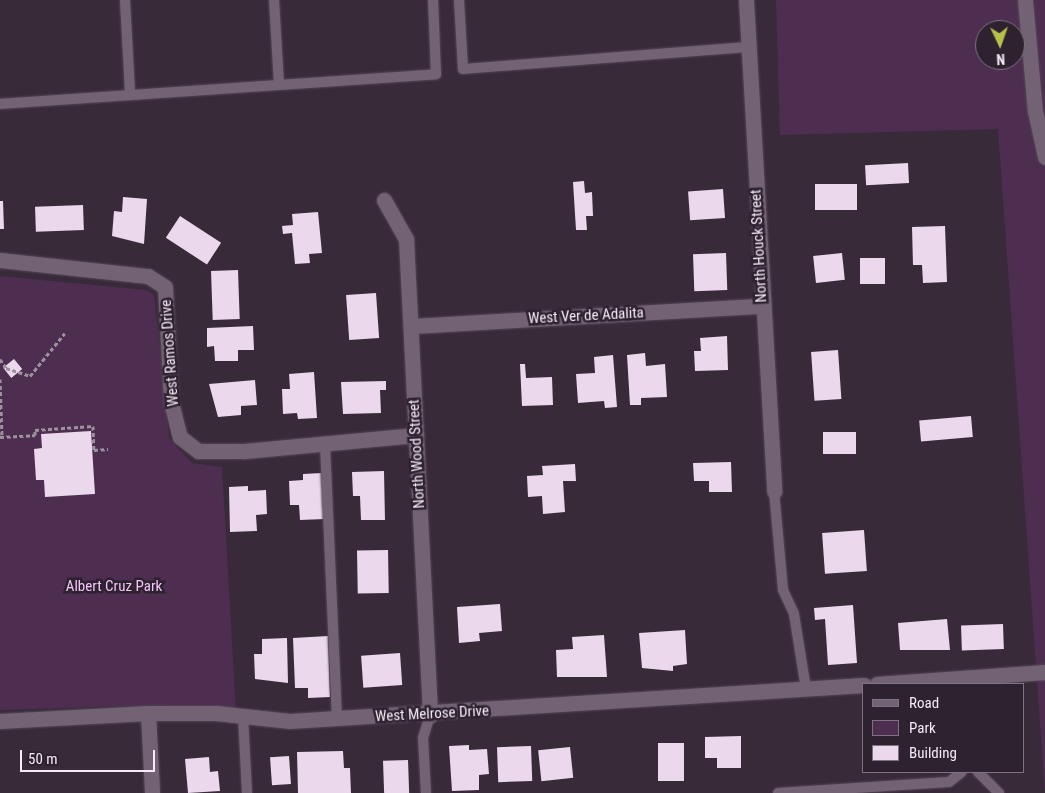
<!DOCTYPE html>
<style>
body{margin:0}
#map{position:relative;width:1045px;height:793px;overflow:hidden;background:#392a3a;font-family:"Roboto Condensed",sans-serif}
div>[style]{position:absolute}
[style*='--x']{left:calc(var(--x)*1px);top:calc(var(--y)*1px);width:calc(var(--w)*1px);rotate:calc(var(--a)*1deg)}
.green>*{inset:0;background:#4d2e50}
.building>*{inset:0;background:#ebd8ec;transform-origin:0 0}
.path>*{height:3px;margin-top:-1.5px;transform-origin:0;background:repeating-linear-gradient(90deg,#9c919d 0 4px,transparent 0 6.5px)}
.roads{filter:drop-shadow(0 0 1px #534754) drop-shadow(0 0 1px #534754)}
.lane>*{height:10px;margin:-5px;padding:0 5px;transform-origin:5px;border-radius:5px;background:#726273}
.street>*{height:15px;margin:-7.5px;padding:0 7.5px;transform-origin:7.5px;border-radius:7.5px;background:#726273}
span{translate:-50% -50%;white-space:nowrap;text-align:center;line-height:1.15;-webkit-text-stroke:5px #2e2130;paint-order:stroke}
.street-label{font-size:15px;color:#f4ebf5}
.park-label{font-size:15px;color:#f4c5f8}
.legend{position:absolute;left:862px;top:683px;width:162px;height:90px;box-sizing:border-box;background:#2e2130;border:1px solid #7d727f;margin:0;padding:6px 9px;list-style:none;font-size:15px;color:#f4ebf5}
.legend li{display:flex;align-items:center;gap:10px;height:25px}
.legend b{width:25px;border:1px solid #7d727f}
.north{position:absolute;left:975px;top:20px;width:50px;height:50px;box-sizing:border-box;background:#2e2130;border:1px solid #7d727f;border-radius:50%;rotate:177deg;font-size:14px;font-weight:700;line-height:20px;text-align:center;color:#f4ebf5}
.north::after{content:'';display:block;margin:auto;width:18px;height:22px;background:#b7c148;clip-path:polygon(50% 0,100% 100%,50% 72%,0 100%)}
.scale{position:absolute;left:20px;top:750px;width:135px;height:22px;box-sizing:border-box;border:2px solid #f4ebf5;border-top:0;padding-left:6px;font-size:15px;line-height:18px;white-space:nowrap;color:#f4ebf5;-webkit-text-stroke:4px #2e2130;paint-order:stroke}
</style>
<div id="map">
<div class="green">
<div style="clip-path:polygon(evenodd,776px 0,1045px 0,1045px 793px,998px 129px,780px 135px,776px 0,985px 30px,1015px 30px,1015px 60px,985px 60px,985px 30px)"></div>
<div style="clip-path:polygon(0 276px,146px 290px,154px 295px,169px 438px,192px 463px,222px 467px,236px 712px,161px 705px,0 710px)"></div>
</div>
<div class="building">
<div style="left:908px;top:163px;width:20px;height:43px;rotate:87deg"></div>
<div style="clip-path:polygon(584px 181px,585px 193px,592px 192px,593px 216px,586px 216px,587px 230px,576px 230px,573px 182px)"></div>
<div style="left:857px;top:184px;width:26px;height:42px;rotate:90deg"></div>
<div style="left:723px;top:189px;width:29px;height:35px;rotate:86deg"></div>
<div style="clip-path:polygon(123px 197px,147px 199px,144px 244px,112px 236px,114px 211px,122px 212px)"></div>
<div style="clip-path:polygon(0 201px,3px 201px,4px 229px,0 229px)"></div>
<div style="left:83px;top:205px;width:25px;height:48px;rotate:88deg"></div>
<div style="clip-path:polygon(318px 212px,322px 253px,309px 254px,310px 263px,295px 264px,292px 233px,283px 234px,282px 226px,293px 225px,292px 214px)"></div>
<div style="left:180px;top:216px;width:49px;height:26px;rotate:33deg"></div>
<div style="clip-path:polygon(945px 226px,947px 282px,923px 283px,922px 265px,913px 265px,912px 227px)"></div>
<div style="left:726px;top:253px;width:37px;height:33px;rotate:88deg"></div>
<div style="left:842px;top:253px;width:27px;height:29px;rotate:84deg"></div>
<div style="left:860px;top:258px;width:25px;height:26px"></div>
<div style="left:238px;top:270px;width:49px;height:27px;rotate:88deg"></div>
<div style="left:376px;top:293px;width:45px;height:30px;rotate:86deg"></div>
<div style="clip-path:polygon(253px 326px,254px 350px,238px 350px,238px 361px,215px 361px,214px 346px,207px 347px,207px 328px)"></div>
<div style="clip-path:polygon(727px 336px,728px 370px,695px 371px,694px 351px,701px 351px,700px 338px)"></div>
<div style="left:838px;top:350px;width:49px;height:27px;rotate:86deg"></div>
<div style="clip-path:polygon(645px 353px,646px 366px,665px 364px,667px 397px,641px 398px,641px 405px,630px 405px,627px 355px)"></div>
<div style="clip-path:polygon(613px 355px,617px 407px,605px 408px,604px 401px,578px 403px,576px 374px,595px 373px,594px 357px)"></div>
<div style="left:14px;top:359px;width:13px;height:14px;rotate:51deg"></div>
<div style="clip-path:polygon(520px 364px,525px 364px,526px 378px,552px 377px,553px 405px,522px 406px)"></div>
<div style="clip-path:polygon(314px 372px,317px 418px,298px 419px,297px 413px,283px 414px,282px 389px,290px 389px,289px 374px)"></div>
<div style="clip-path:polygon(255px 380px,257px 405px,241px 406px,241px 415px,218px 417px,209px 384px)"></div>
<div style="clip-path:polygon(386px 381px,386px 390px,380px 390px,381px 413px,343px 414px,341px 382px)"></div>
<div style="left:971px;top:416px;width:21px;height:52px;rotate:85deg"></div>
<div style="clip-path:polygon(91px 431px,95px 494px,45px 497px,44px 480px,36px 480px,34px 449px,42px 448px,41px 434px)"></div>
<div style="left:823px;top:432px;width:33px;height:22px"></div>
<div style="clip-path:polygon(731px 462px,732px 492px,709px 492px,709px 481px,694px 481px,693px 463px)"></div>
<div style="clip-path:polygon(575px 464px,576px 481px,563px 481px,565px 512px,543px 514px,542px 496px,528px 497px,527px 476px,543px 475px,542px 466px)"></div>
<div style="clip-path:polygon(384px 471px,385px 520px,361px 520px,360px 496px,353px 496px,352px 472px)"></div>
<div style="clip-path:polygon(322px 473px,325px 519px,300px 520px,299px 505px,290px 505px,289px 481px,303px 480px,303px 474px)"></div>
<div style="clip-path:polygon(248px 486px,248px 491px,266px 490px,267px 514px,256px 515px,257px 531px,230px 532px,229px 487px)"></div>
<div style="left:864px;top:530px;width:41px;height:42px;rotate:86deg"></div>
<div style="left:388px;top:550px;width:43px;height:31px;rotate:89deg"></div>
<div style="clip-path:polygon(500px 604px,502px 631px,479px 633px,480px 641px,459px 643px,457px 607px)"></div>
<div style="clip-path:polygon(853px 605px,857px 663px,828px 665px,825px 619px,815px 620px,814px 608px)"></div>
<div style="clip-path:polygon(947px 619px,950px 650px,900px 650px,898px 623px)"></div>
<div style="left:1003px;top:624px;width:25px;height:42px;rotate:88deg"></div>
<div style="clip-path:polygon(685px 630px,687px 664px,673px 666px,673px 671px,642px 668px,639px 633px)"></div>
<div style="clip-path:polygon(604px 635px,607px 677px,557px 677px,556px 650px,573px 649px,572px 637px)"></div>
<div style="clip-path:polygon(328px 636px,330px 697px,308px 698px,308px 688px,295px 688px,293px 638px)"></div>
<div style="clip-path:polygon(287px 638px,288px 683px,255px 679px,254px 654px,262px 654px,262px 639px)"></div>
<div style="left:400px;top:653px;width:32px;height:39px;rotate:86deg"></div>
<div style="clip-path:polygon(741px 736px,741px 768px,717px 768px,717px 758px,705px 758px,705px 737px)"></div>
<div style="left:658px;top:743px;width:26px;height:38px"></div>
<div style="clip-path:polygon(469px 745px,469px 750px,487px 749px,489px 774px,479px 775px,479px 790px,452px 791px,449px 746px)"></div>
<div style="left:531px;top:746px;width:35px;height:34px;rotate:88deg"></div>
<div style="left:570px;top:747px;width:31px;height:32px;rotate:84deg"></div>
<div style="clip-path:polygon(343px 751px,344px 768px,350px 768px,351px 793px,298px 793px,297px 752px)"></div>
<div style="left:289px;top:756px;width:28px;height:19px;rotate:86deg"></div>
<div style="clip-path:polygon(209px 757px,210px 772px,218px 771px,220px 791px,188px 793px,185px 759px)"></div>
<div style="left:408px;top:760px;width:33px;height:25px;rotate:88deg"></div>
</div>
<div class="path">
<div style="--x:0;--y:359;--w:11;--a:56"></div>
<div style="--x:6;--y:368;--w:25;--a:18"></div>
<div style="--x:30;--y:376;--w:55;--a:-50.9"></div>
<div style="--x:0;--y:379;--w:58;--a:88"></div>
<div style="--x:0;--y:437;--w:35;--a:-3"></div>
<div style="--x:35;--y:435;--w:5;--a:-90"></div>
<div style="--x:35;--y:430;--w:58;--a:-3.9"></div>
<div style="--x:93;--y:426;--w:24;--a:88"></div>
<div style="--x:94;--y:450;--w:14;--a:-4"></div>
</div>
<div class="roads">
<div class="lane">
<div style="--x:125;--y:0;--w:93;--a:86.9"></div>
<div style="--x:274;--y:0;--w:84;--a:86.6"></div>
<div style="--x:459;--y:0;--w:69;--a:86.7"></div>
<div style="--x:463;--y:69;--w:287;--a:-4.4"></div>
<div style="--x:0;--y:104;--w:437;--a:-3.9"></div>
<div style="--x:436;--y:74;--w:74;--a:-92.3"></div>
<div style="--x:325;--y:444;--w:275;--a:87.5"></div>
<div style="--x:774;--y:491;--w:99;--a:84.8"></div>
<div style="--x:783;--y:590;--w:26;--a:65"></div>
<div style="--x:794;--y:614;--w:76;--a:80.9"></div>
<div style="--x:243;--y:716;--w:77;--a:87"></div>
<div style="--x:978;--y:772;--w:30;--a:45"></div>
<div style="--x:426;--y:793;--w:55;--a:-93.1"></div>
<div style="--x:423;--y:738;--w:24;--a:-73"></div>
<div style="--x:778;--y:793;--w:171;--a:-3.7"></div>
<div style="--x:949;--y:782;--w:16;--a:-38"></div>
</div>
<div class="street">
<div style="--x:746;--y:0;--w:492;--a:86.7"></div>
<div style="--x:1025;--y:0;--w:111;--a:84.9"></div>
<div style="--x:1035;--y:111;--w:47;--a:77.7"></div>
<div style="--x:384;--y:200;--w:45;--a:60.6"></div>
<div style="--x:406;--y:239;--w:477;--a:87.1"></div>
<div style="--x:0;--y:260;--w:149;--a:6.2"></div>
<div style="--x:148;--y:276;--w:20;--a:33"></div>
<div style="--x:165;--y:287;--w:115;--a:87"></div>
<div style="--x:171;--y:402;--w:36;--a:76"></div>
<div style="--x:180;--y:437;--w:23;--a:38"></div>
<div style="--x:198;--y:451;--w:46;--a:0"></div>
<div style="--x:244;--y:451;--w:173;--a:-5.3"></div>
<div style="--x:411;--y:326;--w:352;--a:-3.3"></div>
<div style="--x:877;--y:684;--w:168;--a:-4.1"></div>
<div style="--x:148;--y:713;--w:80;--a:87.1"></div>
<div style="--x:0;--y:721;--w:148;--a:-3.1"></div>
<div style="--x:148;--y:713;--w:68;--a:0"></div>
<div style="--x:216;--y:713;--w:74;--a:6.2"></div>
<div style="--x:290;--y:721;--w:575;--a:-3.59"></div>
</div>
</div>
<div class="street-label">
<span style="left:759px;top:246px;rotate:-93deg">North Houck Street</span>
<span style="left:586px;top:316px;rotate:-3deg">West Ver de Adalita</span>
<span style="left:170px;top:353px;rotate:-94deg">West Ramos Drive</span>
<span style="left:417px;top:454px;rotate:-93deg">North Wood Street</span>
<span style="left:432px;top:714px;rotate:-3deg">West Melrose Drive</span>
</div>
<div class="park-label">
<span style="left:114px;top:587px">Albert Cruz Park</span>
</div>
<ul class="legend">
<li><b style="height:6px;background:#726273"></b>Road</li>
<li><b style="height:14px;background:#4d2e50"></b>Park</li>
<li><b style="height:14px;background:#ebd8ec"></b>Building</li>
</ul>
<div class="north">N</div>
<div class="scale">50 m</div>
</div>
